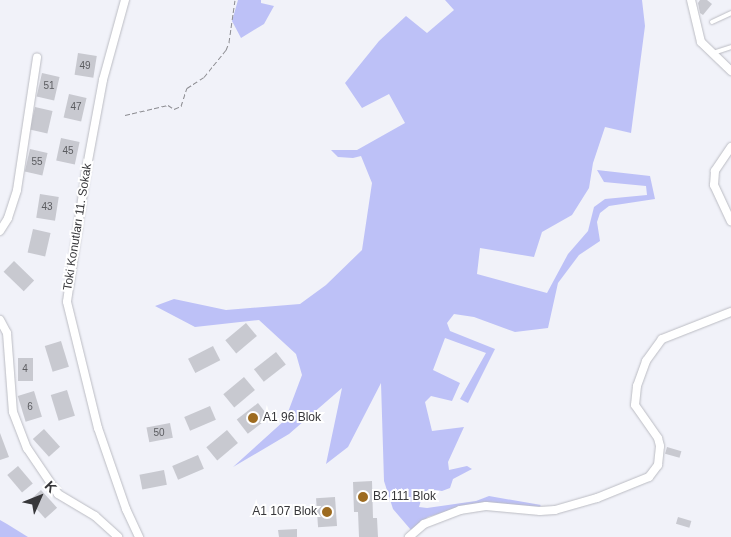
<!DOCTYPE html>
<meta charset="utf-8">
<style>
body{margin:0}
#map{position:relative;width:731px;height:537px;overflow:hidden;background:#f1f2f9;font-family:Arial,sans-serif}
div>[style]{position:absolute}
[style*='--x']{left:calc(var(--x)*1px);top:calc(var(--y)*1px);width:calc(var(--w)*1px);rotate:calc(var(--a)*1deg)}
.green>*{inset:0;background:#bdc1f7}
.building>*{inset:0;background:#c8c9d0;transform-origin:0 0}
.path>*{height:1px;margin-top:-0.5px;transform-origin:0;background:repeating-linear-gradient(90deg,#8c8c91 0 5px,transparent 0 7.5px)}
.roads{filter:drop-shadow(0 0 1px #bbbcc3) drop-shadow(0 0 1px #bbbcc3)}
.service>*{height:4px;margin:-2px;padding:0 2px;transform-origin:2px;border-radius:2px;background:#fff}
.minor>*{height:8px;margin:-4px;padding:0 4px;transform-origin:4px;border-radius:4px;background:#fff}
.dots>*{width:14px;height:14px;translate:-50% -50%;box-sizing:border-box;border:2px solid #fff;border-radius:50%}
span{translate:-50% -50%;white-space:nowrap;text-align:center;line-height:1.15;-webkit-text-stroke:4px #fff;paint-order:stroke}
.number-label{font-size:10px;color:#5b5c60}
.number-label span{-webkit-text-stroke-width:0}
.street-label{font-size:12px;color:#37373a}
.poi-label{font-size:12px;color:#37373a}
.left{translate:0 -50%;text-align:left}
.right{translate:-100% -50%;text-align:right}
.north{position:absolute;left:15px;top:472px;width:50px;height:50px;-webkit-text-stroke:4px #fff;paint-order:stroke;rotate:46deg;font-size:14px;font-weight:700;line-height:20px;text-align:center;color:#37373a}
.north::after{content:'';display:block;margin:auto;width:18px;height:22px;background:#37373a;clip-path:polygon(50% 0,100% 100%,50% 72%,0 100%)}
</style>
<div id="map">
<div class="green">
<div style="clip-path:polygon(238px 0,261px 0,261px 3px,274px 6px,264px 24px,241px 38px,232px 21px)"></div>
<div style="clip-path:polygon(445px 0,642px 0,645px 26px,631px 133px,605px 127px,593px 163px,589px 188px,572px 215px,542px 232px,534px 257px,480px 248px,477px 274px,547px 293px,568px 254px,588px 231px,594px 207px,605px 199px,647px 195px,646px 186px,604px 182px,597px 170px,650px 176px,655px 199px,609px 206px,600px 213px,597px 222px,600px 241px,579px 255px,558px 283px,548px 328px,515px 332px,474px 317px,454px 314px,447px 323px,450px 331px,495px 349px,468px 403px,460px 399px,486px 353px,445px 338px,433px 370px,460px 383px,452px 401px,431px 396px,425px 402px,432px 431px,464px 427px,448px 462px,449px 470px,467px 466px,472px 469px,453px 479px,450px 488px,442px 491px,429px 489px,423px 494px,419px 507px,427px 508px,476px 501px,489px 496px,541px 505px,538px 508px,487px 503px,451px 510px,428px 517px,411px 530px,393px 509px,384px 481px,381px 383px,348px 447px,326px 464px,342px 388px,289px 434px,233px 467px,285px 420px,302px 375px,296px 354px,259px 320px,195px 327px,155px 306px,174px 299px,226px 310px,300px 304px,326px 285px,362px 250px,372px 183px,361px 156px,353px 158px,338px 157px,331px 150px,357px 150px,405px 123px,389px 94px,362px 108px,345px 83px,379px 41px,406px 16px,427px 33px,454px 10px)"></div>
<div style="clip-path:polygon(0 520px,7px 524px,28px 537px,0 537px)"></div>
</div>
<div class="building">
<div style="clip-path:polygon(700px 0,707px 0,712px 4px,703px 15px,700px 13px,698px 3px)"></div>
<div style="left:78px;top:53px;width:19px;height:22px;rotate:9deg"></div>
<div style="left:42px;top:73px;width:18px;height:24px;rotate:13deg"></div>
<div style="left:69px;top:94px;width:18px;height:24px;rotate:13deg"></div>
<div style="left:35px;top:107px;width:18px;height:23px;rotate:13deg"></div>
<div style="left:61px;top:138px;width:19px;height:23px;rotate:12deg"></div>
<div style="left:30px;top:149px;width:18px;height:23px;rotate:13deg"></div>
<div style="left:40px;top:194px;width:19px;height:24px;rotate:9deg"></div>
<div style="left:33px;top:229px;width:18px;height:24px;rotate:13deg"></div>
<div style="left:14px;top:261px;width:28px;height:15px;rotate:44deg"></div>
<div style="left:246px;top:323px;width:17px;height:27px;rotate:50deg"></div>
<div style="left:61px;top:341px;width:27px;height:17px;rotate:73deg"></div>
<div style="left:213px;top:346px;width:16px;height:28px;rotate:63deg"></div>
<div style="left:276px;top:352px;width:16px;height:28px;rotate:52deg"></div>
<div style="left:18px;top:358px;width:15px;height:23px"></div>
<div style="left:244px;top:377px;width:17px;height:27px;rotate:50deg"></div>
<div style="left:67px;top:390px;width:27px;height:17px;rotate:73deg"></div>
<div style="left:34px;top:391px;width:27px;height:17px;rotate:73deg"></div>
<div style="left:258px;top:403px;width:18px;height:27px;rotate:52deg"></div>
<div style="left:210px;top:406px;width:15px;height:28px;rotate:67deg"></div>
<div style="left:170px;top:423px;width:15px;height:24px;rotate:79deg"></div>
<div style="left:44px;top:429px;width:24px;height:15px;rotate:48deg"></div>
<div style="left:227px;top:430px;width:17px;height:27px;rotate:50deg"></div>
<div style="clip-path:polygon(0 433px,9px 457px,0 460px)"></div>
<div style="left:667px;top:447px;width:15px;height:7px;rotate:16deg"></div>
<div style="left:198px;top:455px;width:15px;height:28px;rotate:67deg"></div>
<div style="left:18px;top:466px;width:23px;height:14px;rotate:50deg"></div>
<div style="left:164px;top:470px;width:15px;height:25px;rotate:79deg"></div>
<div style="clip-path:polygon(372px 481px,373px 518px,377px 518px,378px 537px,359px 537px,358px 512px,354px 512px,353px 482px)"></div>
<div style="left:41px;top:490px;width:24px;height:16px;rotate:48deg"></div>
<div style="left:335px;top:497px;width:29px;height:19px;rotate:86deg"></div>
<div style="left:678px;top:517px;width:14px;height:7px;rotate:17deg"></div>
<div style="clip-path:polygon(297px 529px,297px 537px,279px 537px,278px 530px)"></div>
</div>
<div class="path">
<div style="--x:125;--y:115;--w:44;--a:-13.1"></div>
<div style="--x:168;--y:105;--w:7;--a:34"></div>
<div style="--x:174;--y:109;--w:8;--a:-23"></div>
<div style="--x:181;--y:106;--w:19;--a:-72"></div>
<div style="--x:187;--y:88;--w:20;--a:-33"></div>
<div style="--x:204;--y:77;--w:35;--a:-51"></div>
<div style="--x:226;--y:50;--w:9;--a:-69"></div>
<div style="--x:229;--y:42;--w:42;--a:-81.9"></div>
</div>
<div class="roads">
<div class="service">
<div style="--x:712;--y:22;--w:21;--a:-25"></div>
<div style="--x:713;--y:53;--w:19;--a:-18"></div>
</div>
<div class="minor">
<div style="--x:125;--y:0;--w:83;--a:105.4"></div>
<div style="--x:103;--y:80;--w:87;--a:100.5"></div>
<div style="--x:87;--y:166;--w:137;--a:98.4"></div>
<div style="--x:67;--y:302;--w:130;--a:76.2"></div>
<div style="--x:98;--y:428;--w:86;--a:70.9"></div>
<div style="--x:126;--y:509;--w:31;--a:65"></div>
<div style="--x:691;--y:0;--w:43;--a:76.6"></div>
<div style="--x:701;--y:42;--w:42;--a:44"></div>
<div style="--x:731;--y:147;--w:29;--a:124"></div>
<div style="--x:715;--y:171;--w:14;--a:94"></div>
<div style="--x:714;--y:185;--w:40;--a:65"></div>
<div style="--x:0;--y:231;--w:15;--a:-58"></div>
<div style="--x:8;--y:218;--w:29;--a:-72"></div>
<div style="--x:17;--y:190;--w:134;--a:-81.4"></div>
<div style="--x:0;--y:320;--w:15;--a:62"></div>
<div style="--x:7;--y:333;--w:79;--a:85.7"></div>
<div style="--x:13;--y:412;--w:39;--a:69"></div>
<div style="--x:27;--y:448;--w:55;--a:56"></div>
<div style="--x:58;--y:494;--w:43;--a:30.7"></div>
<div style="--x:95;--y:516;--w:31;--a:42"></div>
<div style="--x:409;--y:537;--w:20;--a:-41"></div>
<div style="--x:424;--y:524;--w:39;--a:-21"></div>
<div style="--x:460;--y:510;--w:26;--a:-9"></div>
<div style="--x:486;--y:506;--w:54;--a:5.3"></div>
<div style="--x:540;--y:511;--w:15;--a:-4"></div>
<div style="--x:555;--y:510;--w:44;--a:-15.9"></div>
<div style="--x:597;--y:498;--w:56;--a:-22"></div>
<div style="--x:649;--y:477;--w:15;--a:-53"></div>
<div style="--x:658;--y:465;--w:19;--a:-84"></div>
<div style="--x:660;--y:446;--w:8;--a:-104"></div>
<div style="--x:658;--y:438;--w:40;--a:-124.9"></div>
<div style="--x:635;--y:405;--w:19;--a:-84"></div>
<div style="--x:637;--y:386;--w:27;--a:-70"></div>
<div style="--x:646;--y:361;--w:27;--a:-54"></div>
<div style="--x:662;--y:339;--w:74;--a:-21.4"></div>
</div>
</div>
<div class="dots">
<div style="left:253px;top:418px;background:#9d6b20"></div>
<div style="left:363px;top:497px;background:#9d6b20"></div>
<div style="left:327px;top:512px;background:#9d6b20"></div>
</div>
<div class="number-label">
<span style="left:85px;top:66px">49</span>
<span style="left:49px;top:86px">51</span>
<span style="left:76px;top:107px">47</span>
<span style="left:68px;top:151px">45</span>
<span style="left:37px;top:162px">55</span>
<span style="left:47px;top:207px">43</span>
<span style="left:25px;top:369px">4</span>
<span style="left:30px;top:407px">6</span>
<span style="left:159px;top:433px">50</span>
</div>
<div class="street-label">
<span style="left:78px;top:227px;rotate:-81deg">Toki Konutları 11. Sokak</span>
</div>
<div class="poi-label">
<span class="left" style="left:263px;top:418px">A1 96 Blok</span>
<span class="left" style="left:373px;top:497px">B2 111 Blok</span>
<span class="right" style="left:317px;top:512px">A1 107 Blok</span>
</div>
<div class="north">K</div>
</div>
